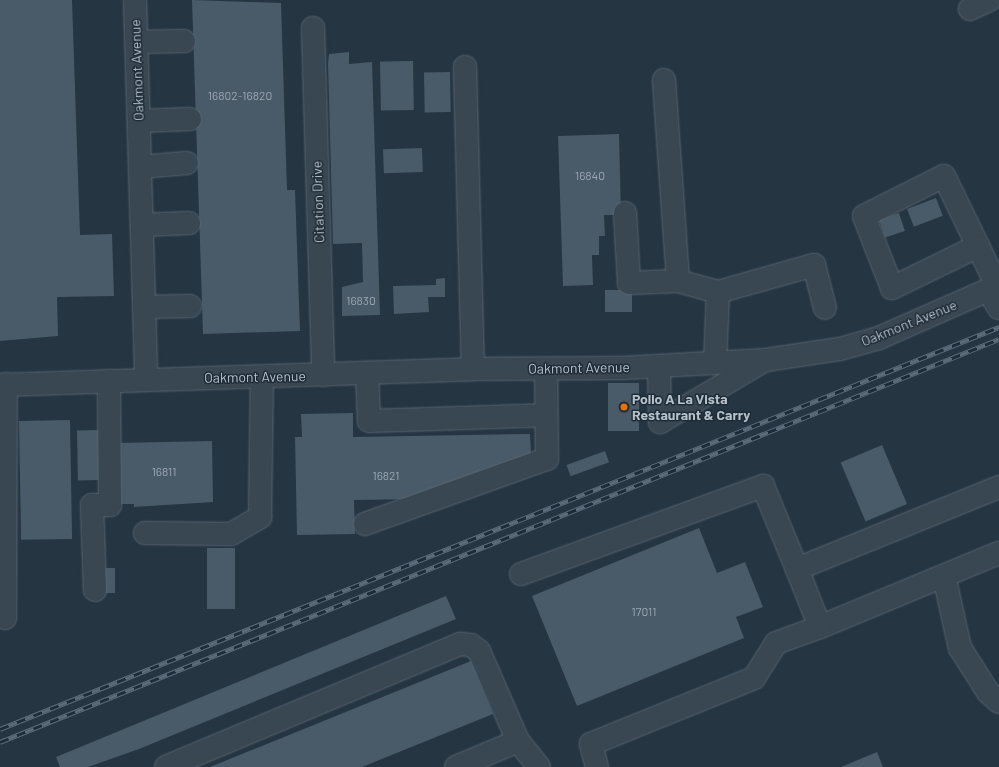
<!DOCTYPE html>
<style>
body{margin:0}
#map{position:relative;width:999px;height:767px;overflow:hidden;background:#253542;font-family:Barlow,sans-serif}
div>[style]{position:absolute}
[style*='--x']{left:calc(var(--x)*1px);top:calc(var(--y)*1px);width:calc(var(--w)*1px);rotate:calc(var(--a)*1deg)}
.building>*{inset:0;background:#495b68;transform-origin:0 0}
.roads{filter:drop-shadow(0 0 1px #57646f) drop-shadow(0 0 1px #57646f)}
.minor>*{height:22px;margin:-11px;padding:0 11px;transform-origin:11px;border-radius:11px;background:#394752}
.rail>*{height:4.5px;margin-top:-2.25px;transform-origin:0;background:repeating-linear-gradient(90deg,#1e2c37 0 9px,#5b6b79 0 18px);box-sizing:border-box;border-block:1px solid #5b6b79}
.dots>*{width:11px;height:11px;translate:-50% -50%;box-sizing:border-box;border:2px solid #1e2c37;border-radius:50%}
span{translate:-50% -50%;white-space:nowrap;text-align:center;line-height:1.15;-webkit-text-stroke:3px #1e2c37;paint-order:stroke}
.number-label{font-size:12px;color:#9ba8b3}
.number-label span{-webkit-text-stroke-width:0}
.street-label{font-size:14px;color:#b6c1cc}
.poi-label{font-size:14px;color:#b6c1cc;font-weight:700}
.left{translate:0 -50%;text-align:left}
</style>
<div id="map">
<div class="building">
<div style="clip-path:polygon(0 0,72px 0,80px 235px,112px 234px,114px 296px,57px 297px,58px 336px,0 341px)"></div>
<div style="clip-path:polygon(192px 0,281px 3px,287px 190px,295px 190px,300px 331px,203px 334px)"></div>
<div style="clip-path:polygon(349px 52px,349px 64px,372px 62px,380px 315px,342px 316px,342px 287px,363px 282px,362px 243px,333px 244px,328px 64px,329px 54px)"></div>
<div style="left:413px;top:61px;width:49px;height:33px;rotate:89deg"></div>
<div style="left:450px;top:72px;width:40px;height:26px;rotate:89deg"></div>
<div style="clip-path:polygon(619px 134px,621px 215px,604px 215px,605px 236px,599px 236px,599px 255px,592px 255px,593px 285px,563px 286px,558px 136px)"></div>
<div style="left:422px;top:148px;width:24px;height:39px;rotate:88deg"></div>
<div style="left:936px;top:198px;width:19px;height:31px;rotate:69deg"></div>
<div style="left:899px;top:213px;width:19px;height:21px;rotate:72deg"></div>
<div style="clip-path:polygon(445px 278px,445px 297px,428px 297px,429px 312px,394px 314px,393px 286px,436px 285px,436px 279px)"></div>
<div style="left:632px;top:290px;width:22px;height:27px;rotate:90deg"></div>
<div style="left:608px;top:383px;width:31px;height:48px"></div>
<div style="clip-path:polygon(353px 413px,353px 437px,530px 434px,531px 453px,420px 499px,354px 500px,355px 534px,297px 535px,295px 437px,302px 437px,301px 414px)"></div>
<div style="left:70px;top:420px;width:119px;height:51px;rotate:89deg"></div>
<div style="left:100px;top:430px;width:50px;height:23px;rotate:89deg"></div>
<div style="clip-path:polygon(212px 441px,213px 502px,134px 507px,134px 504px,117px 504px,116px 443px)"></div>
<div style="left:882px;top:445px;width:64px;height:45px;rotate:67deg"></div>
<div style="left:605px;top:451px;width:12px;height:41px;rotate:70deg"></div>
<div style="clip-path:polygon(699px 528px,717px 573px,745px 562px,763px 607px,736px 617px,744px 638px,577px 706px,532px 596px)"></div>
<div style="left:207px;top:548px;width:28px;height:61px"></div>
<div style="left:105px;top:568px;width:10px;height:25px"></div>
<div style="clip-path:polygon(446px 596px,456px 619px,139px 749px,88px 767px,60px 767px,56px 757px)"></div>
<div style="clip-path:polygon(471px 661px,493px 714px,362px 767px,210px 767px)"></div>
<div style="clip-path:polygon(877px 752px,883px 767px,841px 767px)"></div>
</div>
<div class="roads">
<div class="minor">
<div style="--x:135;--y:0;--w:380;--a:88.3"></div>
<div style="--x:970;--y:9;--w:21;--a:-25"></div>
<div style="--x:313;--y:28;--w:347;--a:88.3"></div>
<div style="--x:137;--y:42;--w:47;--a:-1.2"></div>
<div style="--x:465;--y:67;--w:302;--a:88.5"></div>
<div style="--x:664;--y:80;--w:201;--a:86"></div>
<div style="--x:139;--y:121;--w:51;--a:-2.2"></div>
<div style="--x:140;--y:167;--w:47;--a:-4.9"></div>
<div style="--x:625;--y:213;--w:70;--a:86.7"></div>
<div style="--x:629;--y:283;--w:49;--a:-2.3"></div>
<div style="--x:678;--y:281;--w:41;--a:15.4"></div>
<div style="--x:142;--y:225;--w:47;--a:-2.4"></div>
<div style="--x:978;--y:246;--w:96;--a:154"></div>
<div style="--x:892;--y:288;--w:77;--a:-111.3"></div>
<div style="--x:864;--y:216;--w:89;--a:-26.6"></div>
<div style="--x:944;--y:176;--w:78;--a:64.1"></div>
<div style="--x:978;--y:246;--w:44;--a:64.6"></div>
<div style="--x:988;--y:290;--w:21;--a:59"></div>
<div style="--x:144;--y:307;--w:46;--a:-1.2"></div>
<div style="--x:715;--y:363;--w:71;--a:-87.6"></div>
<div style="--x:718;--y:292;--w:100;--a:-15.7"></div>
<div style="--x:814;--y:265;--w:44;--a:75.7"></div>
<div style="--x:659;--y:366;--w:56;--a:89"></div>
<div style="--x:660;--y:422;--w:118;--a:-30.5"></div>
<div style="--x:367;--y:373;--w:48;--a:87.6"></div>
<div style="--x:369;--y:421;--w:177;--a:-1.9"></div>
<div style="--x:0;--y:385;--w:473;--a:-1.9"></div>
<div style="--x:473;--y:369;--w:149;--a:-0.4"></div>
<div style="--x:622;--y:368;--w:144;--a:-3.2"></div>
<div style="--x:766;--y:360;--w:75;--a:-8.5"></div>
<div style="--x:840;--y:349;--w:41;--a:-15.8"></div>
<div style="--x:879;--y:338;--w:131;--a:-23.8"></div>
<div style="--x:365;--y:524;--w:193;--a:-19.7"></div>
<div style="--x:547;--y:459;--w:90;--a:-90.6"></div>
<div style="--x:145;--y:533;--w:86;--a:0.7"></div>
<div style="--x:231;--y:534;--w:34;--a:-30"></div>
<div style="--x:260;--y:517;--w:140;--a:-89.2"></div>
<div style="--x:521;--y:574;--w:258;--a:-20"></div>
<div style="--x:763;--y:486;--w:90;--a:67.7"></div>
<div style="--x:944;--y:576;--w:74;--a:77.5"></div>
<div style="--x:960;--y:648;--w:52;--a:57.5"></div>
<div style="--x:988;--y:692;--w:15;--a:42"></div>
<div style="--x:95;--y:590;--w:85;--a:-92"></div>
<div style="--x:92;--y:505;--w:18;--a:0"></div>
<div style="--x:110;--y:505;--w:124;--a:-90.5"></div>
<div style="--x:5;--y:618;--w:234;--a:-89.8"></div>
<div style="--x:820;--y:627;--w:194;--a:-22.5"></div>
<div style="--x:166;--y:767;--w:319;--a:-22.7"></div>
<div style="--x:460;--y:644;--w:11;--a:5"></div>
<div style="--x:471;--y:645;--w:10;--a:37"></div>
<div style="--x:479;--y:651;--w:98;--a:66.6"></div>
<div style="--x:456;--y:767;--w:67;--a:-22.8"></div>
<div style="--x:518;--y:741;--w:33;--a:51"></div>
<div style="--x:597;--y:767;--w:24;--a:-105"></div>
<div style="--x:591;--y:744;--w:176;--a:-22"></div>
<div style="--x:754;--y:678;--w:41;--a:-57.8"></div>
<div style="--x:776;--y:643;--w:47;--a:-20"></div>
<div style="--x:820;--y:627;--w:62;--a:-111.6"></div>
<div style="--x:797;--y:569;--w:218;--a:-22.1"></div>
</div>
</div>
<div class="rail">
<div style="--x:0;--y:729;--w:1077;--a:-21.92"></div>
<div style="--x:0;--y:742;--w:1077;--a:-21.97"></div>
</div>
<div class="dots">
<div style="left:624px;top:407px;background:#e8710a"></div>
</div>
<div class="number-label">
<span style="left:240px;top:96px">16802-16820</span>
<span style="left:590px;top:176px">16840</span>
<span style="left:361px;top:301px">16830</span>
<span style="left:164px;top:472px">16811</span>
<span style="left:386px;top:476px">16821</span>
<span style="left:644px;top:612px">17011</span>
</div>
<div class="street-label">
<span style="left:137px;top:70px;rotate:-92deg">Oakmont Avenue</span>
<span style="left:318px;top:202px;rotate:-92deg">Citation Drive</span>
<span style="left:909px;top:323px;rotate:-22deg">Oakmont Avenue</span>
<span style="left:579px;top:368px;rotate:-1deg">Oakmont Avenue</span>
<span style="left:255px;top:377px;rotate:-1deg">Oakmont Avenue</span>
</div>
<div class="poi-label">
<span class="left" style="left:632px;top:407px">Pollo A La Vista<br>Restaurant &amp; Carry</span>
</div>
</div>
